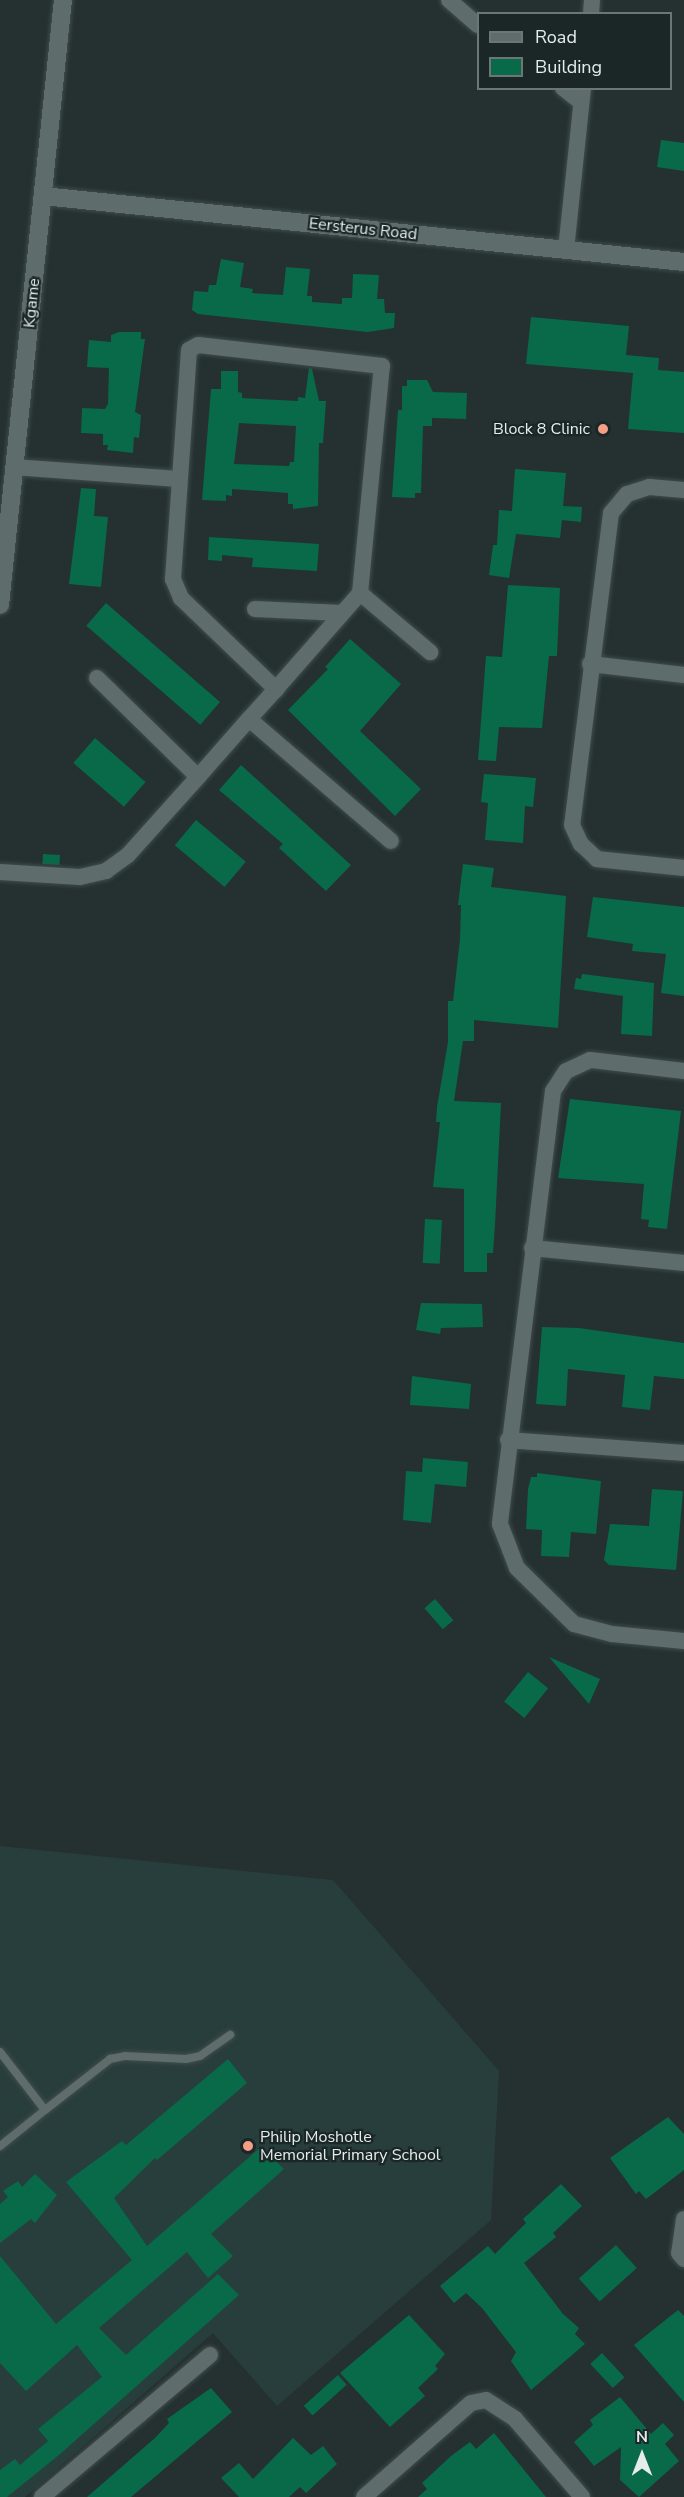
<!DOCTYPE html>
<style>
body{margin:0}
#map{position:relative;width:684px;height:2497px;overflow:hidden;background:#243130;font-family:"Nunito Sans",sans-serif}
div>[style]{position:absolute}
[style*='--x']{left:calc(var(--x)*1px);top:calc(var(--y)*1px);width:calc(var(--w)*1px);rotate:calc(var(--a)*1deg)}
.built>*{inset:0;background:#283e3d}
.building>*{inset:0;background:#086a49;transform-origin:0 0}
.roads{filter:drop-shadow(0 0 2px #404c4b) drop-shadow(0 0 2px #404c4b)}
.lane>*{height:8px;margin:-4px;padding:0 4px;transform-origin:4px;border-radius:4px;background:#5e6c6c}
.street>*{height:16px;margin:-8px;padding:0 8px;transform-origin:8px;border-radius:8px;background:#5e6c6c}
.secondary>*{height:18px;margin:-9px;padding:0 9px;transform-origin:9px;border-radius:9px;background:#5e6c6c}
.dots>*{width:16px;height:16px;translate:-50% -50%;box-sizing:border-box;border:3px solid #1a2726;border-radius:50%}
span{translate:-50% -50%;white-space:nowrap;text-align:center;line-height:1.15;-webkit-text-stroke:4.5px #1a2726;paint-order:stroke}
.street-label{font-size:16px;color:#e4ecec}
.poi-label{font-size:16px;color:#e4ecec}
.right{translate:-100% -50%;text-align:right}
.left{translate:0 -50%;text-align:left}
.legend{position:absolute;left:477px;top:12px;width:195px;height:78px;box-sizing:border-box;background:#1a2726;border:2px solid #6b7675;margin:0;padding:8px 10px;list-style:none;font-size:18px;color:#e4ecec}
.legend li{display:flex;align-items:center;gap:12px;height:30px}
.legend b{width:30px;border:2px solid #6b7675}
.north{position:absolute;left:612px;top:2425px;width:60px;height:60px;-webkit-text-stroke:4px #1a2726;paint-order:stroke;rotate:0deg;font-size:16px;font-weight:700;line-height:24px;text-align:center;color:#e4ecec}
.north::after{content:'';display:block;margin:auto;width:21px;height:27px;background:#e4ecec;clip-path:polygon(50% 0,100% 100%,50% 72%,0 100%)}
</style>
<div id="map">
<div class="built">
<div style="clip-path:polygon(0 1846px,333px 1880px,499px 2071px,491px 2220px,277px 2406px,213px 2333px,25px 2497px,0 2497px)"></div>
</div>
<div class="building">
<div style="clip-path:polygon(661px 140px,684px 143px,684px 171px,657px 167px)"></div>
<div style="clip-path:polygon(221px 259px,244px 263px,240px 287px,253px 289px,252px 293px,283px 295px,286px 267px,310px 269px,307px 296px,312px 296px,312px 302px,342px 304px,342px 298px,352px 298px,353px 274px,379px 275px,377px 299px,384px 299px,385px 313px,395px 313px,394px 328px,368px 332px,198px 314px,192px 310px,194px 291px,208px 292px,209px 285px,216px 285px)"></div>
<div style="clip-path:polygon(531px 317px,629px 326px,626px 355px,659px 358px,658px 370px,684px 372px,684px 433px,628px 429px,633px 373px,526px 364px)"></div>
<div style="clip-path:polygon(119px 332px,141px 332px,141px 339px,145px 339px,135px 412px,141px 415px,139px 438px,134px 437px,133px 453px,107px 450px,108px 445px,103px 445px,103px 434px,81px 433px,82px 408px,105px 409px,108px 404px,109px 368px,87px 367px,89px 340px,111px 342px,111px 335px)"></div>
<div style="clip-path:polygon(evenodd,309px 368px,312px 369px,319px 401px,326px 401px,323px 443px,319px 443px,318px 506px,293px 509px,293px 504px,288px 504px,288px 493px,232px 489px,232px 496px,226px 495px,226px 501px,202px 500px,211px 389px,221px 389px,221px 371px,238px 371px,238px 392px,242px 393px,242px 398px,298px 401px,298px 397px,305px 398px,309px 368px,239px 423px,296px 426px,294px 462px,290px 462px,289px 466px,234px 464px,239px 423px)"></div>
<div style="clip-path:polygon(407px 380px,427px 380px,433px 392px,467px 393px,466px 419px,432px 418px,432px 426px,423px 426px,421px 493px,415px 493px,415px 498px,392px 497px,398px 410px,402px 410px,402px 386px,407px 386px)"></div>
<div style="clip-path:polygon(515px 469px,566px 473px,563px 506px,582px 507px,581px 522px,562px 520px,560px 538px,516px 534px,509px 578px,489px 575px,493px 545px,497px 545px,499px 510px,512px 511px)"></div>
<div style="clip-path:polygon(81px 488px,96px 489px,94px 516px,108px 517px,101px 587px,69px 584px)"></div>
<div style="clip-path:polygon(209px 537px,319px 544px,317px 571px,252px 567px,253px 558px,222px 555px,222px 561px,208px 560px)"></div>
<div style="clip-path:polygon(508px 585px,560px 588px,557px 656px,549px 656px,542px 728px,499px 727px,496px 761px,478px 760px,486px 656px,502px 657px)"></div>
<div style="left:106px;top:603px;width:151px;height:30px;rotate:41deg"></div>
<div style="clip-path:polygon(350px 639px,401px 684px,360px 731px,421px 789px,395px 816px,288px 710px,328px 669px,325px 667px)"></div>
<div style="left:95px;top:738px;width:67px;height:33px;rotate:41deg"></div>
<div style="clip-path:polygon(241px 765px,351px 865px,326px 891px,279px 848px,283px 844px,219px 790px)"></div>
<div style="clip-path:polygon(484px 774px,536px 778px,533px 807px,525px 806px,523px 843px,485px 840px,488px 803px,481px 802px)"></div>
<div style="left:196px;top:820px;width:65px;height:33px;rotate:40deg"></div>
<div style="left:43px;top:854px;width:17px;height:10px;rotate:3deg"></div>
<div style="clip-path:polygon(463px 864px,494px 868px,491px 887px,566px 896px,558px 1028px,474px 1020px,474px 1041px,463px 1041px,454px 1101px,501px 1103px,495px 1225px,493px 1253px,487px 1253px,487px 1272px,464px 1272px,464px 1189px,433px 1187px,440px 1122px,436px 1122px,437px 1107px,448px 1042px,448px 1001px,453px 1001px,460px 939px,461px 905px,458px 905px)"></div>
<div style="clip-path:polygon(593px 897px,684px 907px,684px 996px,661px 993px,666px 954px,632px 951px,633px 944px,587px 937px)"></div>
<div style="clip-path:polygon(582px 974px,654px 983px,652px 1036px,621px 1034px,623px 996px,574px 989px,576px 978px,581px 979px)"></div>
<div style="clip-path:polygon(570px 1099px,681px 1111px,667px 1229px,648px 1227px,649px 1220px,641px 1219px,644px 1184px,558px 1178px)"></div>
<div style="left:425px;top:1219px;width:17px;height:44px;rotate:3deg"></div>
<div style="clip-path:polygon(421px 1303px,482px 1304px,483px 1327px,441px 1328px,440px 1334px,416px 1330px)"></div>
<div style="clip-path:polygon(542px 1327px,579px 1328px,684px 1343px,684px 1379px,654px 1376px,650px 1410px,622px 1407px,625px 1375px,568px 1369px,566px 1406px,536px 1404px)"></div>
<div style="clip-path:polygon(412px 1376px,471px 1384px,469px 1409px,410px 1405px)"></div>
<div style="clip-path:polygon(423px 1458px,468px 1462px,466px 1487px,435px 1484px,431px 1523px,403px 1520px,406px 1471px,422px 1472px)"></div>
<div style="clip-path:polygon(537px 1473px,601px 1481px,596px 1534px,571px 1532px,569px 1557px,541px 1556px,542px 1530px,526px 1529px,528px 1489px,531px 1477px,537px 1477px)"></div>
<div style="clip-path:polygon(652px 1489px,683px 1491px,676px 1570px,609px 1565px,604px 1560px,610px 1524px,649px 1526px)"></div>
<div style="left:435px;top:1599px;width:28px;height:14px;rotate:49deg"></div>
<div style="clip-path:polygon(549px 1657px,600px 1679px,589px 1704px)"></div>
<div style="left:528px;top:1672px;width:26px;height:38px;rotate:39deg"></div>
<div style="clip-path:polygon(228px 2059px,247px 2083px,157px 2160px,155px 2158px,114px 2198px,147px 2246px,261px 2147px,284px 2169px,211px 2234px,233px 2256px,208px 2278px,187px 2252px,99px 2328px,126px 2355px,218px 2274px,239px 2295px,59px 2455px,7px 2497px,0 2497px,0 2470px,15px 2459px,20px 2465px,48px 2441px,38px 2429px,102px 2377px,77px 2345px,26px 2391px,0 2363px,0 2256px,56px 2324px,132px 2260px,66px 2182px,122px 2141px,126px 2145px)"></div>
<div style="clip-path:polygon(668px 2117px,684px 2134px,684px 2170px,646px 2199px,639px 2191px,636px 2194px,610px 2158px)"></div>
<div style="clip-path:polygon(35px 2174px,57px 2195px,35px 2223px,31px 2219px,0 2243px,0 2204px,8px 2197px,3px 2191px,18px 2181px,22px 2187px)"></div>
<div style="clip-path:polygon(561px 2184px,582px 2206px,553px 2233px,556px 2237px,524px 2263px,563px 2314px,579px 2328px,575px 2334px,585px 2344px,531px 2390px,511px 2361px,516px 2352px,482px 2308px,466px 2293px,454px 2303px,440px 2286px,488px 2246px,495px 2254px,526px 2223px,523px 2219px)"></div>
<div style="left:616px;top:2245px;width:31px;height:50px;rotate:48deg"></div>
<div style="clip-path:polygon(678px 2310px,684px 2316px,684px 2402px,634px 2345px)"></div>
<div style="clip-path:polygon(409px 2315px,445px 2354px,435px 2366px,438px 2369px,418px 2388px,425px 2396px,390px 2427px,340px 2373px)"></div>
<div style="left:602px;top:2353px;width:33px;height:16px;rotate:47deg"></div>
<div style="left:338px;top:2375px;width:13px;height:46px;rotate:48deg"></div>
<div style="clip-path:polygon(211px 2388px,232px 2412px,131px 2497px,87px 2497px,155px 2438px,169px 2423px,167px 2419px)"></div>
<div style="clip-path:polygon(620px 2397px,651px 2434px,663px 2423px,674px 2435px,665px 2444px,679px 2461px,639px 2497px,620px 2480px,621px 2447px,594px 2466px,574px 2442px,593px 2425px,590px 2420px)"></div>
<div style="clip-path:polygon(494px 2433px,546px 2497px,418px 2497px,427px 2489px,422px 2483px,451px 2456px,470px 2442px,476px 2449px)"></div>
<div style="clip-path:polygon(293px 2438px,311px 2455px,323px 2446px,337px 2464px,306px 2493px,300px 2487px,289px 2497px,239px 2497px,221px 2478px,239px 2463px,253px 2479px)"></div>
</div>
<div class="roads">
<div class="lane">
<div style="--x:0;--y:2052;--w:73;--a:52.2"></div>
<div style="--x:45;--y:2110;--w:58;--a:141.3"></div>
<div style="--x:45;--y:2110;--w:83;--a:-38.1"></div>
<div style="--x:110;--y:2059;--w:15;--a:-11"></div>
<div style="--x:125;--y:2056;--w:61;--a:2.8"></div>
<div style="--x:186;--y:2059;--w:14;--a:-12"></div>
<div style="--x:200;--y:2056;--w:37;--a:-35"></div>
</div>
<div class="street">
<div style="--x:449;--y:0;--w:38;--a:41"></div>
<div style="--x:591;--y:14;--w:14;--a:-86"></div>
<div style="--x:563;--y:88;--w:23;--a:38"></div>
<div style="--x:566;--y:250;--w:163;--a:-84"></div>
<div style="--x:14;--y:467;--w:164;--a:4.2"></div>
<div style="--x:684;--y:490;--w:35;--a:-175"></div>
<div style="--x:649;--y:487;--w:23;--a:162"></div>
<div style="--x:627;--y:494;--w:25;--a:130"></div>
<div style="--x:611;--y:513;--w:314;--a:97.1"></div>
<div style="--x:572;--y:825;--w:21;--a:65"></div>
<div style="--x:581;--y:844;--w:22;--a:43"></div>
<div style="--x:597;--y:859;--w:87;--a:5.9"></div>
<div style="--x:360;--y:593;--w:92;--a:40.1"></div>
<div style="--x:255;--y:609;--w:87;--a:2.6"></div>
<div style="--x:590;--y:664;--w:95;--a:6.7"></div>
<div style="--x:97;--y:678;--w:141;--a:44.4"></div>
<div style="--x:249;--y:719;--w:187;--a:40.7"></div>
<div style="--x:0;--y:872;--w:80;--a:3.6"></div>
<div style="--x:80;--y:877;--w:27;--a:-13"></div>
<div style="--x:106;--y:871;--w:27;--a:-36"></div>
<div style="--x:128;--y:855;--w:105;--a:-48.1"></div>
<div style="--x:198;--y:777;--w:77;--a:-48.7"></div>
<div style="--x:249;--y:719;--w:40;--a:-48"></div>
<div style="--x:276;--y:689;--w:128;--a:-48.8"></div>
<div style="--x:360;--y:593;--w:228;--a:-84.5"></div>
<div style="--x:382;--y:366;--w:185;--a:-173.5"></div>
<div style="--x:198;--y:345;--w:10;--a:151"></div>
<div style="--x:189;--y:350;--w:230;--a:94"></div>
<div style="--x:173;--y:579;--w:21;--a:67"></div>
<div style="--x:181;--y:598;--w:132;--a:43.8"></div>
<div style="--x:684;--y:1071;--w:95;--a:-173.3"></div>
<div style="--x:590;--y:1060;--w:26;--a:155"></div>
<div style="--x:566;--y:1071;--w:24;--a:123"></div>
<div style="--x:553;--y:1091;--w:436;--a:97"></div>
<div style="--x:500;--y:1524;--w:47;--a:68.9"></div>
<div style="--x:517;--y:1568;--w:80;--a:44.5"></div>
<div style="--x:574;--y:1624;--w:39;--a:15"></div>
<div style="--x:612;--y:1634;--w:72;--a:5.6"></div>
<div style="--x:532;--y:1248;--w:153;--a:5.6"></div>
<div style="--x:508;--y:1440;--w:176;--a:4.2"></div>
<div style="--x:684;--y:2219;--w:34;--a:98"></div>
<div style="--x:679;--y:2253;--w:8;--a:50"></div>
<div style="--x:42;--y:2497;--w:220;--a:-40.2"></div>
<div style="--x:364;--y:2497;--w:142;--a:-41.3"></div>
<div style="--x:471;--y:2403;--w:15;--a:-11"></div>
<div style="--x:486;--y:2400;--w:35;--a:33"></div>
<div style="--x:515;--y:2419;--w:103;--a:49.3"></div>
</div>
<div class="secondary">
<div style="--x:43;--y:196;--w:644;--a:5.88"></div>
<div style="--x:0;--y:605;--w:608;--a:-84.06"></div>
</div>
</div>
<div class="dots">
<div style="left:603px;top:429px;background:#f39f86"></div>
<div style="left:248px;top:2146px;background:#f39f86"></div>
</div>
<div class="street-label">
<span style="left:363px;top:229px;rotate:6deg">Eersterus Road</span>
<span style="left:32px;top:303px;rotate:-84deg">Kgame</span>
</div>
<div class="poi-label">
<span class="right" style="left:590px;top:429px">Block 8 Clinic</span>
<span class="left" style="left:260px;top:2146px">Philip Moshotle<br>Memorial Primary School</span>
</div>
<ul class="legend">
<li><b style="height:8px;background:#5e6c6c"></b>Road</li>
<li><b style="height:16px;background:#086a49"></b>Building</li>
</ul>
<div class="north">N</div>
</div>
